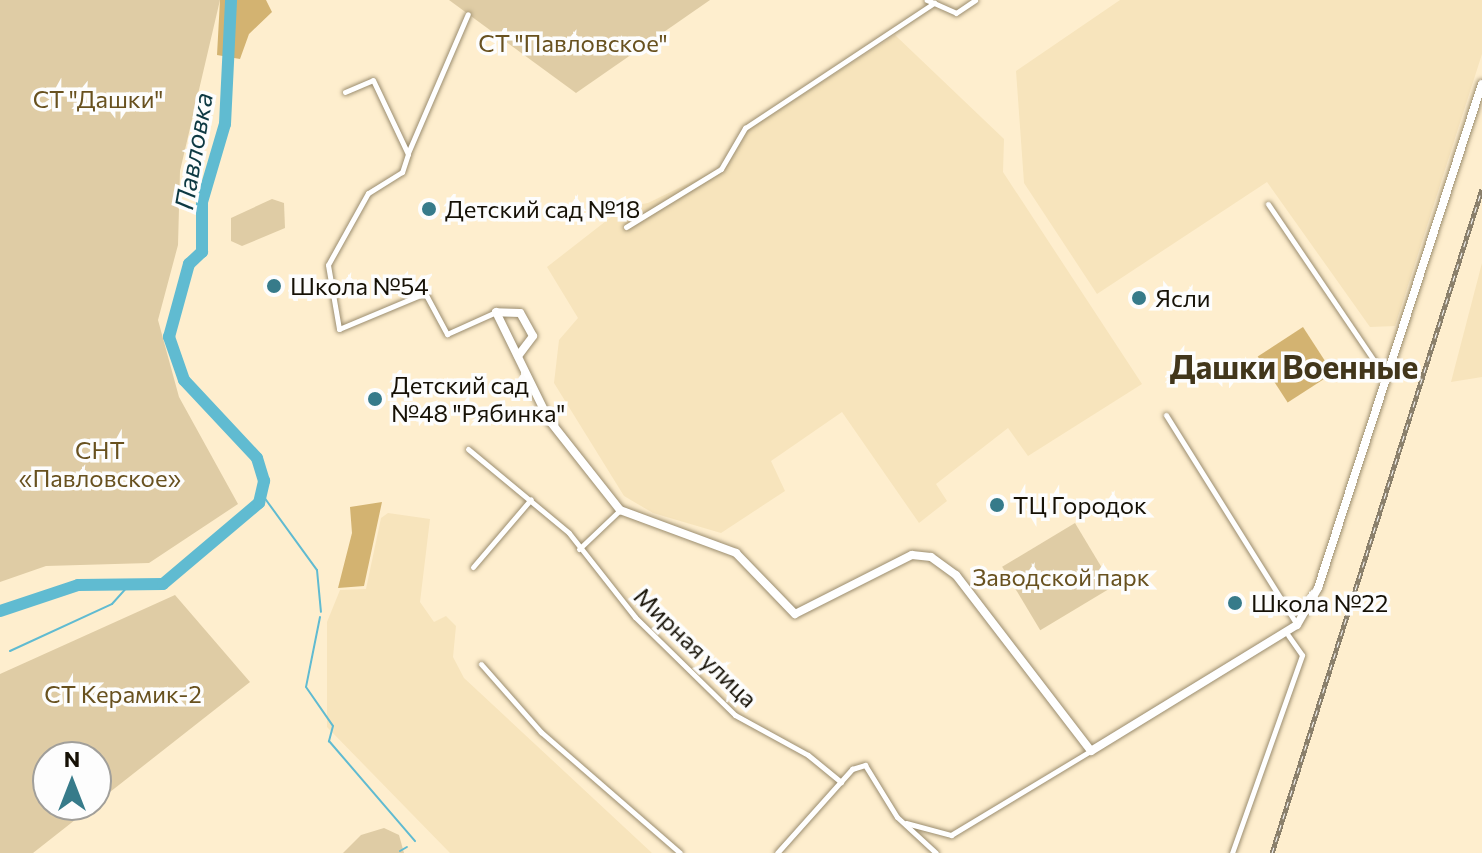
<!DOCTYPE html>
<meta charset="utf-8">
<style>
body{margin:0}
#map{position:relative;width:1482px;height:853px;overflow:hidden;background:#feeece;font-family:Commissioner,sans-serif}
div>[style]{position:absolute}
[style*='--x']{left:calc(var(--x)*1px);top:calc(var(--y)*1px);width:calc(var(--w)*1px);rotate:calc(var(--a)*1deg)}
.built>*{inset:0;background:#f7e4bc}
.green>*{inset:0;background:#dfcca5;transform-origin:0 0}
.forest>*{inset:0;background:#d3b371;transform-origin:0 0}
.stream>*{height:2px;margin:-1px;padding:0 1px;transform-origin:1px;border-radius:1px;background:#60bbd1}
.river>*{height:12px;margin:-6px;padding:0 6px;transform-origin:6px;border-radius:6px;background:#60bbd1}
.roads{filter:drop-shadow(0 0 2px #9b8d6f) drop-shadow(0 0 2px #9b8d6f)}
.street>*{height:5px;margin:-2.5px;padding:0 2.5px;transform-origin:2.5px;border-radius:2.5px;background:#fff}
.secondary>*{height:8px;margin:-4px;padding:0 4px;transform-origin:4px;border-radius:4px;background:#fff}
.rail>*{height:5px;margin-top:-2.5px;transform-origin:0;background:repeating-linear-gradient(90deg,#fdfdfd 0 6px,#8b806b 0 12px);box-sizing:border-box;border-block:2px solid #8b806b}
.dots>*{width:22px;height:22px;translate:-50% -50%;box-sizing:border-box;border:4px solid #fdfdfd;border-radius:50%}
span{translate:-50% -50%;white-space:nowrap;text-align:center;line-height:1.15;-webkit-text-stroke:7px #fdfdfd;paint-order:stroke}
.park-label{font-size:24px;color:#68511f}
.poi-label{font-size:24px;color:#161106}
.left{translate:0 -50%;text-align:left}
.street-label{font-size:24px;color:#161106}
.water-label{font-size:26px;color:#0d3942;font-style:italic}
.district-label{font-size:32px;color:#42361b;font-weight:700}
.north{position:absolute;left:32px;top:741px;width:80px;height:80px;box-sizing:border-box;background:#fdfdfd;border:2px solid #a19f9a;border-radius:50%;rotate:0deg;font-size:22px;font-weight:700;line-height:32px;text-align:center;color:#161106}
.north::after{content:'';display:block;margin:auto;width:28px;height:36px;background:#377b8a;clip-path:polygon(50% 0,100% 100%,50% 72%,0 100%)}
</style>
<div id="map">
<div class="built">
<div style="clip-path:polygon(1120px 0,1482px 0,1482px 54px,1395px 326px,1370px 327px,1267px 182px,1097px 294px,1024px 183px,1016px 71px)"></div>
<div style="clip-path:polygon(895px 35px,1004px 139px,1003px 172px,1142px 384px,1028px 456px,1008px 428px,936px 484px,947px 501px,919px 523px,842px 412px,771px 461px,785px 491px,721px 533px,653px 513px,624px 496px,554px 383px,559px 340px,578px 318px,547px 267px,624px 207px,648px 203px,728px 164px,749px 129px)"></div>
<div style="clip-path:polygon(1482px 263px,1482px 377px,1451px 382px)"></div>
<div style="clip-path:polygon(388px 513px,430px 519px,420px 602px,434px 622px,446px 616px,456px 626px,453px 657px,464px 678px,652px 853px,450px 853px,327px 727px,327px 622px,340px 590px,366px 589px,381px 518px)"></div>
</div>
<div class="green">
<div style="clip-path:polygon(0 0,220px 0,180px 171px,178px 245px,158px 320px,179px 397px,238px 504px,149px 563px,46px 566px,0 582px)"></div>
<div style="clip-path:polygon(449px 0,710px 0,576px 93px)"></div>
<div style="clip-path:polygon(272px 199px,284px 203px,285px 228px,242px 246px,231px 241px,231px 218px)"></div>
<div style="left:1075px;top:523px;width:74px;height:85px;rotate:59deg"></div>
<div style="clip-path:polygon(175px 595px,250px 682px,96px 803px,96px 757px,48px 757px,48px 805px,94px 805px,33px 853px,0 853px,0 674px)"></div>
<div style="clip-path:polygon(384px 828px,399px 835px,404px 853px,343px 853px,361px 835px)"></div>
</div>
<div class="forest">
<div style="clip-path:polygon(220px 0,266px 0,272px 12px,249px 34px,240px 59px,217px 55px)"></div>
<div style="left:1303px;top:327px;width:55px;height:54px;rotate:57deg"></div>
<div style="clip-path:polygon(382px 502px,364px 586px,338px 588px,352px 533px,350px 507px)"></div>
</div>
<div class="stream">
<div style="--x:261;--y:493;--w:95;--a:54"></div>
<div style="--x:317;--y:570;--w:42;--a:84.6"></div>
<div style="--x:320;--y:617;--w:71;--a:101.3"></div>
<div style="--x:306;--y:687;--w:47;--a:55.3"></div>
<div style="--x:333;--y:726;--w:16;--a:105"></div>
<div style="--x:329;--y:741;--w:132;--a:49.3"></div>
<div style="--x:10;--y:651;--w:112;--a:-24.7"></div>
<div style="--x:112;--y:604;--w:24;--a:-48"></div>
<div style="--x:400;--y:851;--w:8;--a:-30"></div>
</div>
<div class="river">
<div style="--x:0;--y:611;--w:82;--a:-18.4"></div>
<div style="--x:78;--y:585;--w:85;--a:-0.7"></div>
<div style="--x:163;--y:584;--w:126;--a:-40.2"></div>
<div style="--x:259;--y:503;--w:23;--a:-77"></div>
<div style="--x:264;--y:481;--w:24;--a:-107"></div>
<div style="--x:257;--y:458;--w:107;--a:-133.1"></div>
<div style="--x:184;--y:380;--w:46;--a:-109.2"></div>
<div style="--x:169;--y:337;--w:76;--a:-74.7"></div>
<div style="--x:189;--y:264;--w:18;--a:-43"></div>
<div style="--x:202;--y:252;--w:50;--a:-90"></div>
<div style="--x:202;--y:202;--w:81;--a:-73.6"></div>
<div style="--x:225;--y:124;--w:124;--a:-87.2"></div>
</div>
<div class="roads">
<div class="street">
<div style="--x:934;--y:3;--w:24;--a:24"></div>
<div style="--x:956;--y:13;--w:23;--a:-34"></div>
<div style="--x:345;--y:92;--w:30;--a:-23"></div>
<div style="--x:373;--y:80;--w:82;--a:64.7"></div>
<div style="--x:408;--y:154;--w:19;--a:108"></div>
<div style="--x:402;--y:172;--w:40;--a:148"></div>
<div style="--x:368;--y:193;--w:82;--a:119.1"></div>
<div style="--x:328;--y:265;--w:65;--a:80.2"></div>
<div style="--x:339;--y:329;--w:93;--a:-22.7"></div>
<div style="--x:425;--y:293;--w:47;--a:61.8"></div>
<div style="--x:447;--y:334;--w:54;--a:-24.2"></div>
<div style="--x:408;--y:153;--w:151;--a:-66.7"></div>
<div style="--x:1268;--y:204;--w:209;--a:55.9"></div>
<div style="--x:626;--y:227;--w:111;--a:-31.4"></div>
<div style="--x:721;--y:169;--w:48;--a:-59.7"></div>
<div style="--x:745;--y:128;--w:227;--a:-33.5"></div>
<div style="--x:934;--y:3;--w:8;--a:-157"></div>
<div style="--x:1166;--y:415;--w:248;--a:58"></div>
<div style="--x:468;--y:449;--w:131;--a:39.7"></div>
<div style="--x:569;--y:533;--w:107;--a:51.8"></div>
<div style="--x:635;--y:617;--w:140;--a:44.4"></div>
<div style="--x:735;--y:715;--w:83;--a:28.7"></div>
<div style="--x:808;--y:755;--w:43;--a:39.3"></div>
<div style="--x:579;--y:549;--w:57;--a:-43.6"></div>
<div style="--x:473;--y:567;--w:89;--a:-49.5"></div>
<div style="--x:481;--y:664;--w:91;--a:48.6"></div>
<div style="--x:541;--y:732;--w:184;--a:41"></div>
<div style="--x:906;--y:823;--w:47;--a:14.9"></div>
<div style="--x:951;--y:835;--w:162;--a:-31.1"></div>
<div style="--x:777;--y:853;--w:113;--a:-48.2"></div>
<div style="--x:852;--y:769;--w:14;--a:-17"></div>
<div style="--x:865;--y:765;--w:61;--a:58.4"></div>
<div style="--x:897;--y:817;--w:53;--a:42.7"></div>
<div style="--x:1232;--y:853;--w:210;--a:-70.5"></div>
<div style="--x:1302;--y:655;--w:24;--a:-125"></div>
</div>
<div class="secondary">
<div style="--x:518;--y:356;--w:25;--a:-53"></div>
<div style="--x:533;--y:336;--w:26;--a:-119"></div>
<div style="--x:520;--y:313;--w:24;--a:-178"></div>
<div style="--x:496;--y:312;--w:120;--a:63.9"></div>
<div style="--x:549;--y:420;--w:115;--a:51.7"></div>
<div style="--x:620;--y:510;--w:124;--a:20.3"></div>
<div style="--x:736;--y:553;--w:85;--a:46"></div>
<div style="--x:795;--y:614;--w:131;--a:-26.8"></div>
<div style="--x:912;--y:555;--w:19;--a:6"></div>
<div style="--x:931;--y:557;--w:31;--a:36"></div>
<div style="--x:956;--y:575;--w:222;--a:52.5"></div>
<div style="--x:1091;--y:751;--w:241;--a:-31.5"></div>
<div style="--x:1297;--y:625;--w:43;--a:-60.4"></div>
<div style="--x:1318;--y:588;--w:530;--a:-71.98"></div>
</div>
</div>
<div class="rail">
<div style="--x:1272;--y:853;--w:696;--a:-72.45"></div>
</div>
<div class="dots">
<div style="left:429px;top:209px;background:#377b8a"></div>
<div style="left:274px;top:286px;background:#377b8a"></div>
<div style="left:1139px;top:298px;background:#377b8a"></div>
<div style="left:375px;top:399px;background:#377b8a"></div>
<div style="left:997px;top:505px;background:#377b8a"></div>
<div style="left:1235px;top:603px;background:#377b8a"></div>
</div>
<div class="park-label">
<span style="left:573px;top:43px">СТ "Павловское"</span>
<span style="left:98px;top:99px">СТ "Дашки"</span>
<span style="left:100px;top:464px">СНТ<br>«Павловское»</span>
<span style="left:1061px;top:577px">Заводской парк</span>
<span style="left:123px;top:694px">СТ Керамик-2</span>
</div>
<div class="poi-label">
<span class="left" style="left:445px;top:209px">Детский сад №18</span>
<span class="left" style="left:290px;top:286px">Школа №54</span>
<span class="left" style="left:1155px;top:298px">Ясли</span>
<span class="left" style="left:391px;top:399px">Детский сад<br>№48 "Рябинка"</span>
<span class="left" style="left:1013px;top:505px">ТЦ Городок</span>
<span class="left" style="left:1251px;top:603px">Школа №22</span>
</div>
<div class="street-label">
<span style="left:696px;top:647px;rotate:44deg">Мирная улица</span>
</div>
<div class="water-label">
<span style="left:193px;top:151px;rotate:-80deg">Павловка</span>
</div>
<div class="district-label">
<span style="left:1294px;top:366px">Дашки Военные</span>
</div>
<div class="north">N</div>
</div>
